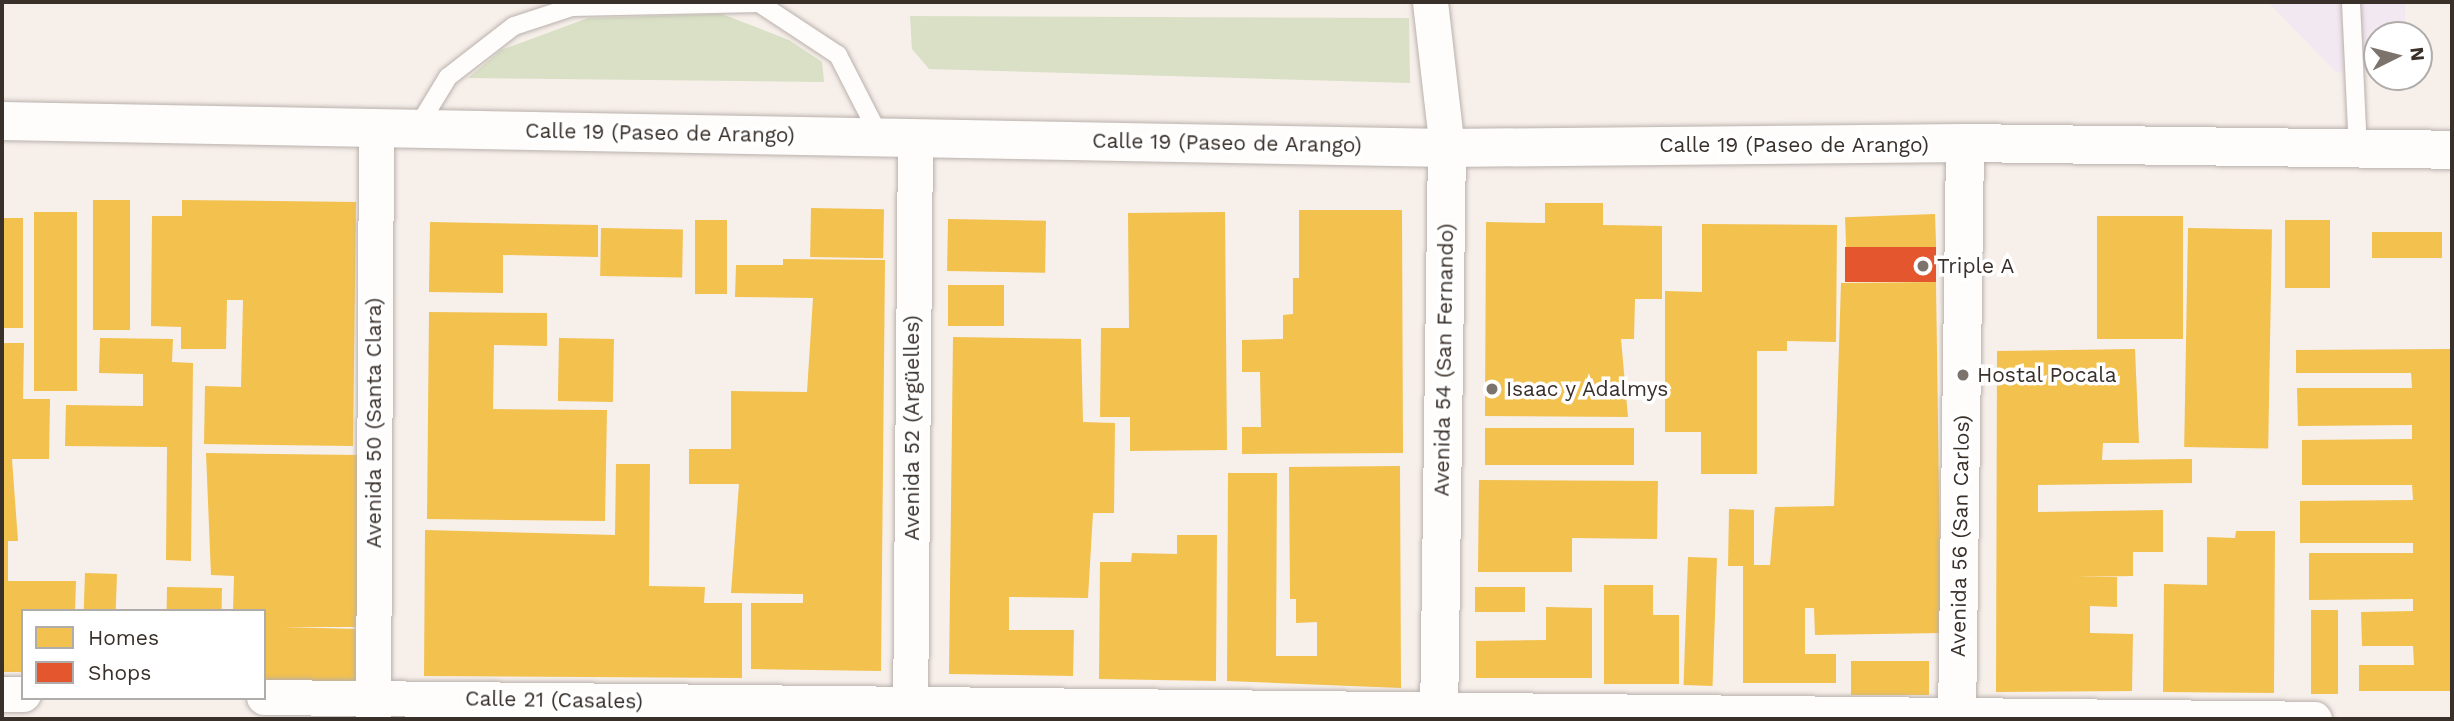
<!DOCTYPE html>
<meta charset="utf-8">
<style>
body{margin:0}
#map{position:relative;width:2454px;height:721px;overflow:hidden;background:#f7efea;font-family:"Work Sans",sans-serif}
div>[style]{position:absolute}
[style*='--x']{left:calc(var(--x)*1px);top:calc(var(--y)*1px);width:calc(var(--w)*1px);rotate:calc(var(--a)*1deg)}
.industrial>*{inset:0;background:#f2e8f1}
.green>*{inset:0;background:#d9e0c5}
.homes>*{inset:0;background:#f2c14e;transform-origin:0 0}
.shops>*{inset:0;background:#e4572e;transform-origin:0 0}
.roads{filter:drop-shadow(0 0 2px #b9b1ac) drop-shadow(0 0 2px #b9b1ac)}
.service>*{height:18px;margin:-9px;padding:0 9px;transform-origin:9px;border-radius:9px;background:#fefdfc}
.minor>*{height:35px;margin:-17.5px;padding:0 17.5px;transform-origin:17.5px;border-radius:17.5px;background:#fefdfc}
.tertiary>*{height:38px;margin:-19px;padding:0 19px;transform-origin:19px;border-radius:19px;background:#fefdfc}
.secondary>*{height:38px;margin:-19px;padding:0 19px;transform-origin:19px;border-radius:19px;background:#fefdfc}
.dots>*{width:19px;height:19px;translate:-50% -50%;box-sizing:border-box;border:4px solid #fff;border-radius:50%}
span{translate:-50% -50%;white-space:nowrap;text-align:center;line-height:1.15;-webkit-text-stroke:7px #fff;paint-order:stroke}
.street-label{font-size:21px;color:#39302a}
.poi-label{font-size:21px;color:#39302a}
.left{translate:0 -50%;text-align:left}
.frame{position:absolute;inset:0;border:4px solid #39302a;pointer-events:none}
.legend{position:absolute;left:21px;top:609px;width:245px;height:91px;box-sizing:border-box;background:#fff;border:2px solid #b0acaa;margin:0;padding:9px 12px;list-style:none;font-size:21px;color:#39302a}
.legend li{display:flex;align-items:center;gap:14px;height:35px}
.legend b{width:35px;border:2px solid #b0acaa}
.north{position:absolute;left:2363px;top:21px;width:70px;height:70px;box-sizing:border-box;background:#fff;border:2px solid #b0acaa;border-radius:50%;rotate:84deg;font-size:19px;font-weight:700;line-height:28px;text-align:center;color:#39302a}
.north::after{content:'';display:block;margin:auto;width:24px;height:32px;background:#7c736d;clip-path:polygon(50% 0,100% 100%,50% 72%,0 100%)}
</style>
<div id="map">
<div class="industrial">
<div style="clip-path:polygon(2268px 2px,2405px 2px,2405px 35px,2377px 35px,2377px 69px,2336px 72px)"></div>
</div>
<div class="green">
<div style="clip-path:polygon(722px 14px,789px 40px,822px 62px,824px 82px,468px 78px,501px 50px,588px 18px)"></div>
<div style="clip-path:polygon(910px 16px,1409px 18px,1410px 83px,929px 69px,912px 49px)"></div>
</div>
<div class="homes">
<div style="left:93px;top:200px;width:37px;height:130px"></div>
<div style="clip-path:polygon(182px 200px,356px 202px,353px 446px,204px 444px,205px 386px,241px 387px,243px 300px,227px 300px,226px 349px,181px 349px,181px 327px,151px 326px,152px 216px,182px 216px)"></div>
<div style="clip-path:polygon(1545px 203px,1603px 203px,1603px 225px,1662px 226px,1662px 299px,1635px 299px,1634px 339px,1621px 339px,1628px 417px,1485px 416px,1486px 222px,1545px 223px)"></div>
<div style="left:811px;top:208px;width:73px;height:49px;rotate:1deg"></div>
<div style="clip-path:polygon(1299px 210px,1402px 210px,1403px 453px,1242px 454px,1242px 427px,1261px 427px,1260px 372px,1242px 372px,1242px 340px,1283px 339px,1283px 315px,1293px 314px,1293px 278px,1299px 278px)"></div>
<div style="left:34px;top:212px;width:43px;height:179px"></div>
<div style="clip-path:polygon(1225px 212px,1227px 450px,1130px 451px,1130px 417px,1100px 417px,1101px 328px,1129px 328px,1128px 213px)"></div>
<div style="left:1935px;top:214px;width:33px;height:90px;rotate:88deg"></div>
<div style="left:2097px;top:216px;width:86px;height:123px"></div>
<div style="left:2px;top:218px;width:21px;height:110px"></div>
<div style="left:948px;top:219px;width:98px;height:52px;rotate:1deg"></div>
<div style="left:695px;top:220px;width:32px;height:74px"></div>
<div style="left:2285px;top:220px;width:45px;height:68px"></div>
<div style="clip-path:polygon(430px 222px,598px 225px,598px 257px,503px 255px,503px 293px,429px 292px)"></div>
<div style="clip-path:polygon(1702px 224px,1837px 225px,1836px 342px,1787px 341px,1787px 351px,1757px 351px,1757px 474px,1701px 474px,1701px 432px,1665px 432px,1665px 291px,1702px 292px)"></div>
<div style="left:601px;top:228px;width:82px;height:48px;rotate:1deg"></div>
<div style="left:2188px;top:228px;width:84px;height:219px;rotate:1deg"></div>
<div style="left:2372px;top:232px;width:70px;height:26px"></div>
<div style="clip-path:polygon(783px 259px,885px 260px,881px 671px,751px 669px,751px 603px,803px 603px,803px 594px,731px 593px,739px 484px,689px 484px,689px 449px,731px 449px,731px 391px,807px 392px,813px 298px,735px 297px,736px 265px,783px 265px)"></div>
<div style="clip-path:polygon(1936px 282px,1941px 633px,1815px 635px,1814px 608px,1805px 608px,1805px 654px,1836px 654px,1836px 683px,1743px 683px,1743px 566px,1728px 566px,1729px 509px,1754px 510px,1754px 565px,1770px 565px,1775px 507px,1834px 506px,1841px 283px)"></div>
<div style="left:948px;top:285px;width:56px;height:41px"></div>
<div style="clip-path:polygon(429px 312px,547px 313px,547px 346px,494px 345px,493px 409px,607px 410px,605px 521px,427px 519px)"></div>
<div style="clip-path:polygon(953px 337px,1081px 339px,1083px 422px,1115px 423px,1114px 513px,1093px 513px,1088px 598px,1009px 597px,1009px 630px,1074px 630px,1073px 676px,949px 674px)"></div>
<div style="clip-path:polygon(100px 338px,173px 339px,172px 362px,193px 363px,191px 561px,166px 560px,167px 447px,65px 446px,66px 405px,143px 406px,143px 374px,99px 373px)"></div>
<div style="left:559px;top:338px;width:55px;height:63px;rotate:1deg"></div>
<div style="clip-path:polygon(2px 343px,24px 343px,23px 399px,50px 399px,49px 459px,12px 459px,18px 541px,8px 541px,8px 581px,76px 581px,75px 611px,23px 611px,23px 672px,2px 672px)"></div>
<div style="clip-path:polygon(2135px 349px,2139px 443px,2103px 443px,2102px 460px,2192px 459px,2192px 483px,2038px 485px,2038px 512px,2163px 510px,2163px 552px,2133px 552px,2133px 576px,2074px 577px,2117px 577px,2117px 607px,2090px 606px,2090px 633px,2133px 634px,2132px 691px,1996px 692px,1997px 351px)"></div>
<div style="clip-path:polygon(2452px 349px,2452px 691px,2359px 691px,2359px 665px,2414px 665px,2413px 646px,2362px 646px,2361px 612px,2413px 611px,2413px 599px,2309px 600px,2309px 553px,2413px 553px,2413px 543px,2300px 543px,2300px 501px,2413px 500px,2412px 485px,2302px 485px,2302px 440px,2412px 439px,2412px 425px,2298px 426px,2297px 388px,2412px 388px,2411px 373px,2296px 373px,2296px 350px)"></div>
<div style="left:1485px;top:428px;width:149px;height:37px"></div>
<div style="clip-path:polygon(206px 453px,359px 455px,358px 627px,283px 627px,357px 629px,357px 687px,264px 688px,264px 611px,233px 611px,234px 576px,211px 575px)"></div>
<div style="clip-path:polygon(616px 464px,650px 464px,649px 586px,705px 587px,704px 603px,742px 603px,742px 678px,424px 676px,425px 530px,615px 535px)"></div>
<div style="clip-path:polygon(1400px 466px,1401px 688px,1227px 681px,1228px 473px,1277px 473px,1276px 656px,1317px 656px,1317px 622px,1296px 623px,1296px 599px,1290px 599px,1289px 467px)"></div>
<div style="clip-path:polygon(1479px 480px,1658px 481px,1657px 539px,1572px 538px,1572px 572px,1478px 572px)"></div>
<div style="clip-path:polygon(2236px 531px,2275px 531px,2274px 693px,2163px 692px,2164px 584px,2207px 585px,2207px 537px,2235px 538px)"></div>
<div style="clip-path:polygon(1177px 535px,1217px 535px,1216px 681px,1099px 679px,1100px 562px,1131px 562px,1132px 553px,1177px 554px)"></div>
<div style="left:1688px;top:557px;width:29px;height:128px;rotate:2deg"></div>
<div style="left:85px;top:573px;width:32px;height:38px;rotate:2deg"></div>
<div style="clip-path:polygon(1604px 585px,1653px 585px,1653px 615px,1679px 615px,1679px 684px,1604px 684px)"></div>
<div style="left:167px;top:587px;width:55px;height:24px;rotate:1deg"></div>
<div style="left:1475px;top:587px;width:50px;height:25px"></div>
<div style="clip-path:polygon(1546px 607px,1592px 608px,1592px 678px,1476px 678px,1476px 641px,1546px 640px)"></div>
<div style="left:2311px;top:610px;width:27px;height:84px"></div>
<div style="left:1929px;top:661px;width:34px;height:78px;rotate:90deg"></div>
</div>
<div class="shops">
<div style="left:1936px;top:247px;width:35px;height:91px;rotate:90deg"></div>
</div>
<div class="roads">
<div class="service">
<div style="--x:2351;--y:2;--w:146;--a:87.3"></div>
<div style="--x:417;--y:128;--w:60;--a:-58.7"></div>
<div style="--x:448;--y:77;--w:83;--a:-37.7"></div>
<div style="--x:514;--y:26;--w:61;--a:-18.1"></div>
<div style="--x:572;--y:7;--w:187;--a:-1.2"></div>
<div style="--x:759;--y:3;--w:95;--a:33.4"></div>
<div style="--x:838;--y:55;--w:92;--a:62.9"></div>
</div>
<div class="minor">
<div style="--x:1430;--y:2;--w:147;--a:83.4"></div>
<div style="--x:2;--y:694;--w:21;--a:0"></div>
<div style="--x:264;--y:697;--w:2050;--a:0.61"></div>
<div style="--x:373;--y:719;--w:592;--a:-89.71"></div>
<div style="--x:910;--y:719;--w:581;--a:-89.51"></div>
</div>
<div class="tertiary">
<div style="--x:1439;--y:719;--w:571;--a:-89.2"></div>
</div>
<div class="secondary">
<div style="--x:2;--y:121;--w:1445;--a:1.07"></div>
<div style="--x:1447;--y:148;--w:518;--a:-0.55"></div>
<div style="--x:1965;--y:143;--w:487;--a:0.8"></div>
<div style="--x:1957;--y:719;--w:576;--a:-89.2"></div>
</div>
</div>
<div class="dots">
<div style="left:1923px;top:266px;background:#7c736d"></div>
<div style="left:1963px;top:375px;background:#7c736d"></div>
<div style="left:1492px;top:389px;background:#7c736d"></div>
</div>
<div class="street-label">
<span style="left:660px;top:133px;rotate:1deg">Calle 19 (Paseo de Arango)</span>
<span style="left:1227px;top:143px;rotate:1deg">Calle 19 (Paseo de Arango)</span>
<span style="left:1794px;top:145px">Calle 19 (Paseo de Arango)</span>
<span style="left:1444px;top:360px;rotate:-89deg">Avenida 54 (San Fernando)</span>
<span style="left:374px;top:423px;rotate:-90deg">Avenida 50 (Santa Clara)</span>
<span style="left:912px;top:428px;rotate:-90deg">Avenida 52 (Argüelles)</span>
<span style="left:1960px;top:536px;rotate:-89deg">Avenida 56 (San Carlos)</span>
<span style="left:554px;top:700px;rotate:1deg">Calle 21 (Casales)</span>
</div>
<div class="poi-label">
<span class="left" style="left:1937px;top:266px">Triple A</span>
<span class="left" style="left:1977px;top:375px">Hostal Pocala</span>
<span class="left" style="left:1506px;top:389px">Isaac y Adalmys</span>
</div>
<div class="frame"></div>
<ul class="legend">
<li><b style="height:19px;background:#f2c14e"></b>Homes</li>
<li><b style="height:19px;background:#e4572e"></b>Shops</li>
</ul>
<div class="north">N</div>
</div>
